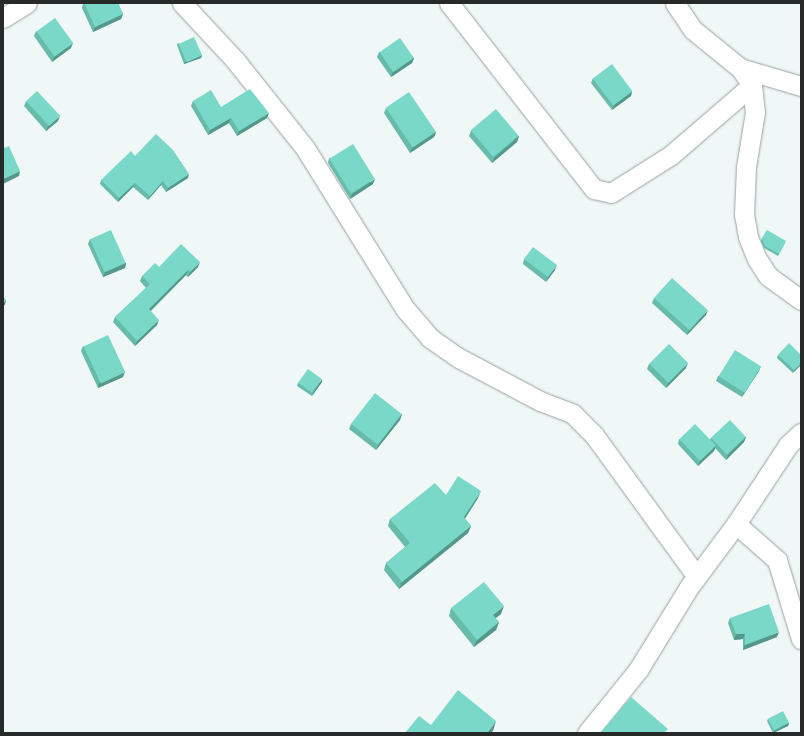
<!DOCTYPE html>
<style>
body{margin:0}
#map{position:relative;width:804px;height:736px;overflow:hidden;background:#eff8f6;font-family:"Sofia Sans Condensed",sans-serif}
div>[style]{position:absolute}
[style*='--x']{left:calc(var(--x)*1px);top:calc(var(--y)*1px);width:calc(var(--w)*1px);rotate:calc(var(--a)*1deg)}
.roads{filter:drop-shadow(0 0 1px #99a19f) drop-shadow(0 0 1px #99a19f)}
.minor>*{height:19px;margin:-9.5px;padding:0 9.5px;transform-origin:9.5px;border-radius:9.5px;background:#fff}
.wall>*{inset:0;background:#68baab}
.shaded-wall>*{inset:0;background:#55978b}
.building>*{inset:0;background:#79d8c7;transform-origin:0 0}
span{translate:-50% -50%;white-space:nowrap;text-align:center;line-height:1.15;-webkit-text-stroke:3.5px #fff;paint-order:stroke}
.frame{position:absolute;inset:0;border:4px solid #272a29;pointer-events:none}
</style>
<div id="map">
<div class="roads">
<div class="minor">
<div style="--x:182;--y:3;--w:78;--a:47.1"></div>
<div style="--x:235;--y:60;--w:112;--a:51.5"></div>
<div style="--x:305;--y:148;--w:191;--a:58.1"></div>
<div style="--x:406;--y:310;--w:37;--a:49"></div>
<div style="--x:430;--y:338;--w:35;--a:35"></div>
<div style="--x:459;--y:358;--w:92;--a:28"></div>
<div style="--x:540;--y:401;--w:34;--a:21"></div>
<div style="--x:572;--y:413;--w:31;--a:45"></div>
<div style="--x:594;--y:435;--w:175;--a:54"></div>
<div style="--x:449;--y:3;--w:236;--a:52.1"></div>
<div style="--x:594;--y:189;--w:17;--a:13"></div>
<div style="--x:611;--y:193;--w:71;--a:-32.3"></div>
<div style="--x:671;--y:155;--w:107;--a:-40.8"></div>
<div style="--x:752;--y:85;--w:21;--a:-125"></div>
<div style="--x:740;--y:68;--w:60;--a:-141"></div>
<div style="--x:693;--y:30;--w:32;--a:-124"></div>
<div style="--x:3;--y:18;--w:28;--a:-32"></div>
<div style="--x:740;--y:68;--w:64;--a:16.4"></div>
<div style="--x:752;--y:85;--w:27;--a:84"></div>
<div style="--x:755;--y:112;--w:56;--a:99.3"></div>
<div style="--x:746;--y:167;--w:47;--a:92.4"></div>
<div style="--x:744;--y:214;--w:23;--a:80"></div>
<div style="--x:748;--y:237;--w:24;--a:68"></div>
<div style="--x:757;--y:259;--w:20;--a:57"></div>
<div style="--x:768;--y:276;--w:41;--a:36"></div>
<div style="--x:736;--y:524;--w:55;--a:41.3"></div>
<div style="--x:777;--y:560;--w:83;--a:73.1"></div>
<div style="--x:587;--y:733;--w:81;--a:-51"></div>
<div style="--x:638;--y:670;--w:97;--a:-58.4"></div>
<div style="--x:689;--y:587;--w:79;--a:-53.3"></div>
<div style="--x:736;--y:524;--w:95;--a:-56.6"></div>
<div style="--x:788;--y:445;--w:18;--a:-43"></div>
</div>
</div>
<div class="wall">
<div style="clip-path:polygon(83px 3px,118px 3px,123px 14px,121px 19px,93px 32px,82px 8px)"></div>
<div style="clip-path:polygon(36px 31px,71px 48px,52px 62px,34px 36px)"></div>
<div style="clip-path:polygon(178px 43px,202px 55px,201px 58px,184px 64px,177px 45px)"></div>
<div style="clip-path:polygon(379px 52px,414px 58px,412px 63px,391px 77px,377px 57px)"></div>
<div style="clip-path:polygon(593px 78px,632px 91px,631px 96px,612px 110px,591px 83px)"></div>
<div style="clip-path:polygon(26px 101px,58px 121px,46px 131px,24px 106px)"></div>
<div style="clip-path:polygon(193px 101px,221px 107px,267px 118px,237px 136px,229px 123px,208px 135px,191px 106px)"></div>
<div style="clip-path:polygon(386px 108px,436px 132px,434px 137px,410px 153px,384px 113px)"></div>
<div style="clip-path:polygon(471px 131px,519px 136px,517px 142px,492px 163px,469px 136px)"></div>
<div style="clip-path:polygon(135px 156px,188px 178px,166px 192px,161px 185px,148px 200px,133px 187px,118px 202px,100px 184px,101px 180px)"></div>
<div style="clip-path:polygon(329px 158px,373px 184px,350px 199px,328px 163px)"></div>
<div style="clip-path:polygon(762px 238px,785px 243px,778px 256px,764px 248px,761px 241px)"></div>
<div style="clip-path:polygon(90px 239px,126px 263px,125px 268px,103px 277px,88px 244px)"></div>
<div style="clip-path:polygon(524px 259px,555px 270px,546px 282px,523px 264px)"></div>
<div style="clip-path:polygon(159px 267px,198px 267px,188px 277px,186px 275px,151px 311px,157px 325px,135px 346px,113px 322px,115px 317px,146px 288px,140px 281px,142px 276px)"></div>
<div style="clip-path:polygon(654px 298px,706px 315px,687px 335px,652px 303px)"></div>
<div style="clip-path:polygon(83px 346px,123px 377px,98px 388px,81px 351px)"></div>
<div style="clip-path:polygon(778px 355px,801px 355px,793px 373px,777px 358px)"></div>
<div style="clip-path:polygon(649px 364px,686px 368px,666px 388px,647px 369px)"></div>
<div style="clip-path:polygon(759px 371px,742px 397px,716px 381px,718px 376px)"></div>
<div style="clip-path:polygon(322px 382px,312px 396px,297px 386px,298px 383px)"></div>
<div style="clip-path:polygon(402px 414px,400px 420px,376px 450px,349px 429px,351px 424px)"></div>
<div style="clip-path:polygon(746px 437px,744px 442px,726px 460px,715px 448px,714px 451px,698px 466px,678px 444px,679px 439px,710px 440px,711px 438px)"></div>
<div style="clip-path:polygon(446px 495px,478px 498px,465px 519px,471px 526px,468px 533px,399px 589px,384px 570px,386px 563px,405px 547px,388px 526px,390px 519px)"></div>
<div style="clip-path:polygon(451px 608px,501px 614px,495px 618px,499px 622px,496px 630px,474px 647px,449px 616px)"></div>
<div style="clip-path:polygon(730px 618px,777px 637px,743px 650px,743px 639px,734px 640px,728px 623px)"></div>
<div style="clip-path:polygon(768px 719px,789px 723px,788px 726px,773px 733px,767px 721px)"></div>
</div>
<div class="shaded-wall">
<div style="clip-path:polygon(123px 14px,121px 19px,93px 32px,95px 27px)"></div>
<div style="clip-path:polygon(73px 43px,71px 48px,52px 62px,54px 57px)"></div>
<div style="clip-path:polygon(202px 55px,201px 58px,184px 64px,185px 62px)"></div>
<div style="clip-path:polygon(414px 58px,412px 63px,391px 77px,393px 72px)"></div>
<div style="clip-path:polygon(632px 91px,631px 96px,612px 110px,614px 105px)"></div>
<div style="clip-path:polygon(269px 113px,267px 118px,237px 136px,239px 131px)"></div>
<div style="clip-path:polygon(60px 116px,58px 121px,46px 131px,48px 126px)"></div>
<div style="clip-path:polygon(231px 118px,229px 123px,208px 135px,210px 130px)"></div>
<div style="clip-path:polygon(436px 132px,434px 137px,410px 153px,412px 148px)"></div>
<div style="clip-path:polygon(519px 136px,517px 142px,492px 163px,494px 158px)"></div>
<div style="clip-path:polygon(20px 171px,19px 176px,3px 184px,3px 179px)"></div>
<div style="clip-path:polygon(189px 174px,188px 178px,166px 192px,168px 188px)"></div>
<div style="clip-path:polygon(375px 179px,373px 184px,350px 199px,352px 194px)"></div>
<div style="clip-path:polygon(163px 181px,161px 185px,148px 200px,150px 196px)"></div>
<div style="clip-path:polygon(135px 183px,133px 187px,118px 202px,119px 198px)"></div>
<div style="clip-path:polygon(200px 262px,198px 267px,188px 277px,190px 272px)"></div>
<div style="clip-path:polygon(126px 263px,125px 268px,103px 277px,105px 272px)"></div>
<div style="clip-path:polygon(557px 265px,555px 270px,546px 282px,548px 277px)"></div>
<div style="clip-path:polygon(188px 270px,186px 275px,147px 314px,149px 309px)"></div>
<div style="clip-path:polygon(6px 300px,5px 305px,3px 306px,3px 303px)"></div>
<div style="clip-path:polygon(708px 310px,706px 315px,687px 335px,689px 330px)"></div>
<div style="clip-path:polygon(159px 320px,157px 325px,135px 346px,137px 341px)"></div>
<div style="clip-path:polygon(688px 363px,686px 368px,666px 388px,668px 383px)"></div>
<div style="clip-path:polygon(801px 363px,801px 365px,793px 373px,794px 370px)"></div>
<div style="clip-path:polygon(761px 366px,759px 371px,742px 397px,744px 392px)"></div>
<div style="clip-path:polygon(125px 372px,123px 377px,98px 388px,99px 383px)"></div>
<div style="clip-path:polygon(322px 379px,322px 382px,312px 396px,313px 393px)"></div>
<div style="clip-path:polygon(402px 414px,400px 420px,376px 450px,378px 445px)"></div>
<div style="clip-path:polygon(746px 437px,744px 442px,726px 460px,728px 455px)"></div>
<div style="clip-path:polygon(716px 446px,714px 451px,698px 466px,700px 461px)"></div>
<div style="clip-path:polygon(481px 491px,478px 498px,461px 524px,464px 517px)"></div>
<div style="clip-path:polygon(471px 526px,468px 533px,399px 589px,402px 582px)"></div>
<div style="clip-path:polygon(504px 606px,501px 614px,490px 623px,493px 615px)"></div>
<div style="clip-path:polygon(499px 622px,496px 630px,474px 647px,477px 640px)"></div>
<div style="clip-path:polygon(779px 632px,777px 637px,743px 650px,745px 645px)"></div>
<div style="clip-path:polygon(736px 634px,745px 634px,743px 639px,734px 640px)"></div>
<div style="clip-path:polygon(496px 721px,493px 731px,491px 733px,487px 733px)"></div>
<div style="clip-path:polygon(789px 723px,788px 726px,773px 733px,774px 731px)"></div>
</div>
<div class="building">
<div style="clip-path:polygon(84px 3px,118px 3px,123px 14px,95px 27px)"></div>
<div style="left:55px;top:18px;width:31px;height:23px;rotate:54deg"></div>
<div style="left:194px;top:37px;width:20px;height:17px;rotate:66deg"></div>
<div style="left:400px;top:38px;width:24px;height:25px;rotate:55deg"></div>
<div style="left:612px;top:64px;width:34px;height:24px;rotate:53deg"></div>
<div style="clip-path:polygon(250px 89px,269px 113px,239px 131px,231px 118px,210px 130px,193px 101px,211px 90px,221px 107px)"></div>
<div style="left:37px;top:91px;width:34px;height:15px;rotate:47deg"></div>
<div style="left:409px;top:92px;width:48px;height:28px;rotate:56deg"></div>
<div style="left:496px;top:109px;width:35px;height:33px;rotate:50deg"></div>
<div style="clip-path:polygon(156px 134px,173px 150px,189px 174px,168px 188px,163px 181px,150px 196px,135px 183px,119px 198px,101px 180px,131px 151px,135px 156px)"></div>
<div style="left:353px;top:144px;width:41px;height:28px;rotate:58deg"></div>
<div style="clip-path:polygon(3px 145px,5px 148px,9px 146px,20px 171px,3px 179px)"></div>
<div style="left:111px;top:230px;width:36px;height:23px;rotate:66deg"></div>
<div style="clip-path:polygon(767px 230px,786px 241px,779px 254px,765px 246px,762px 238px)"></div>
<div style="clip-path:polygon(181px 244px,200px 262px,190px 272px,188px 270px,149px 309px,159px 320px,137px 341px,115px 317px,150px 284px,142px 276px,155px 263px,159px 267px)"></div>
<div style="left:533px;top:247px;width:30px;height:15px;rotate:37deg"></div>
<div style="left:672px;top:278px;width:48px;height:27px;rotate:42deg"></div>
<div style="clip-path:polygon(3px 296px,6px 300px,3px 303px)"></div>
<div style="left:108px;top:335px;width:41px;height:27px;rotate:65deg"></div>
<div style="clip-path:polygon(789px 343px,801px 355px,801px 363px,794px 370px,778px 355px)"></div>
<div style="left:669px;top:344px;width:27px;height:28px;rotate:45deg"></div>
<div style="left:735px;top:350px;width:31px;height:31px;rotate:32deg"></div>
<div style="left:308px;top:369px;width:17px;height:17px;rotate:36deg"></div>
<div style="left:375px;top:393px;width:34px;height:39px;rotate:38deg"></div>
<div style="left:730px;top:420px;width:23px;height:26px;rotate:47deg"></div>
<div style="left:695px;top:424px;width:30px;height:22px;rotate:46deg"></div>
<div style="clip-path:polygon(458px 476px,481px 491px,464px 517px,471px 526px,402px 582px,386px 563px,410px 543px,390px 519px,435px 483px,446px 495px)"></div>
<div style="clip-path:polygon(484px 582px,504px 606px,493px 615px,499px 622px,477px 640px,451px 608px)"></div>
<div style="clip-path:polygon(769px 604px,779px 632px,745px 645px,745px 634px,736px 634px,730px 618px)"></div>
<div style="clip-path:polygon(458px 690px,496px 721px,487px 733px,405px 733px,419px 716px,431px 725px)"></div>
<div style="clip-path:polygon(631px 697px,668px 729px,664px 733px,600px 733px)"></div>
<div style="left:783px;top:711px;width:13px;height:17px;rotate:63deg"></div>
</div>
<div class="frame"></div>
</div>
